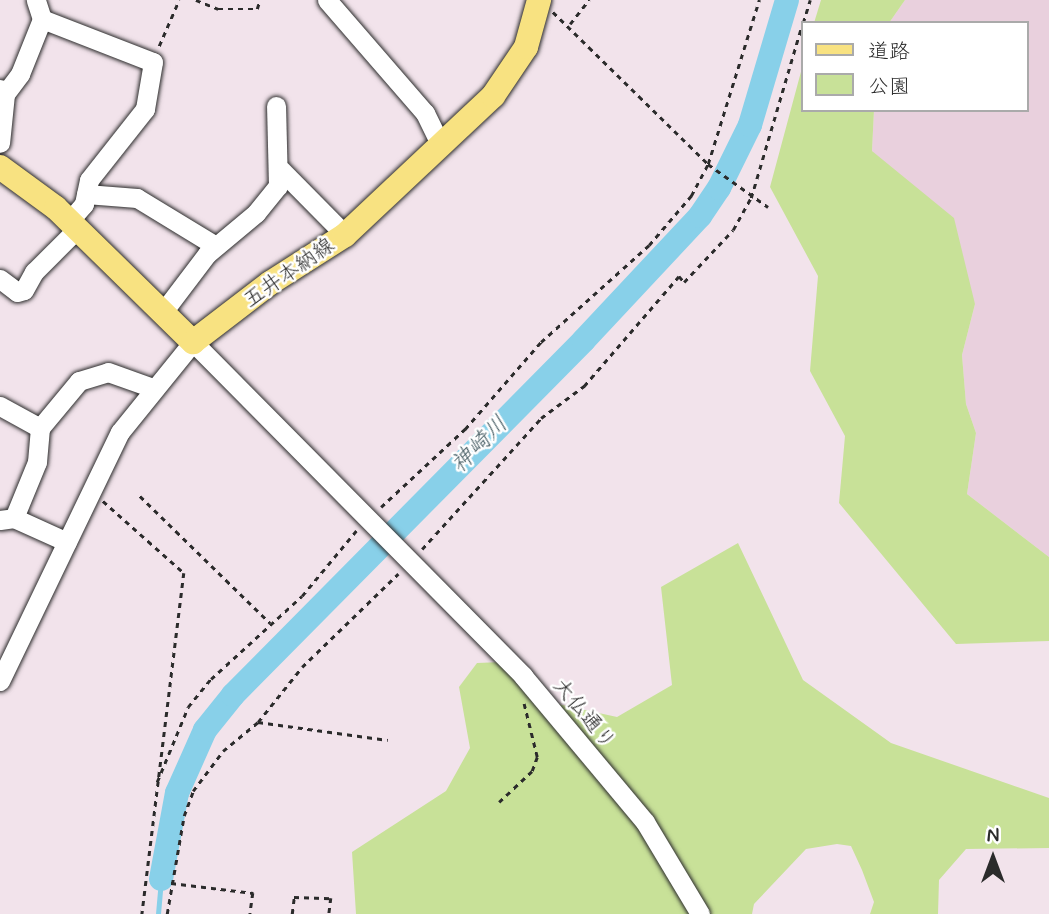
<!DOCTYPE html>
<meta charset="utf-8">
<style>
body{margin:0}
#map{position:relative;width:1049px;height:914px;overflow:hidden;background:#f2e3eb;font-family:Mynerve,"Klee One",sans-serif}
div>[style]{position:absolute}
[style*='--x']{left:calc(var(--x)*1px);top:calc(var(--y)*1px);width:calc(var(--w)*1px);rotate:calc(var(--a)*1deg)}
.built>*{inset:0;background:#e9d0dd}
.green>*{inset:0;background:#c8e198}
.stream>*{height:4.5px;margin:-2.25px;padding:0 2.25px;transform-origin:2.25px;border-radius:2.25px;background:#88d0e9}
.river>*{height:24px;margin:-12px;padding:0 12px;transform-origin:12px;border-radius:12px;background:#88d0e9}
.path>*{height:2.5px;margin-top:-1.25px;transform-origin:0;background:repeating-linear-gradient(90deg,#2b2b2b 0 5px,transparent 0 10px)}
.roads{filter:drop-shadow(0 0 2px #2b2b2b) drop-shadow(0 0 2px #2b2b2b)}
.minor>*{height:19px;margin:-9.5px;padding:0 9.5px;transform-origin:9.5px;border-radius:9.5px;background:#fff}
.major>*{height:24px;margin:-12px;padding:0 12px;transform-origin:12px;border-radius:12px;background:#f8e281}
span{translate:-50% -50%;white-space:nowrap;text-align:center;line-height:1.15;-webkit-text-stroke:5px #fff;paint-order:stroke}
.street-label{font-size:21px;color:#2b2b2b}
.water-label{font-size:23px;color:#475d64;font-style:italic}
.legend{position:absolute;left:801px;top:21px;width:228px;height:91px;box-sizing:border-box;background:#fff;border:2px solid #aaa;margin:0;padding:9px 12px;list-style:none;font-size:21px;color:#2b2b2b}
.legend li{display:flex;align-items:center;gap:14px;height:35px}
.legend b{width:35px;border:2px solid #aaa}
.north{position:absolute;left:958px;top:823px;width:70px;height:70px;-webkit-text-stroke:5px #fff;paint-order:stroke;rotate:0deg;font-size:19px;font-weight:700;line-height:28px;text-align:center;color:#2b2b2b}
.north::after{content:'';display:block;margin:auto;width:24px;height:32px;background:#2b2b2b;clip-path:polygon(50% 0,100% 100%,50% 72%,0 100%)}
</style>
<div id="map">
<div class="built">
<div style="clip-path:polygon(905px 0,1049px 0,1049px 557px,967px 494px,976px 433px,966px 404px,962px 355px,975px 304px,872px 151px,874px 110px,1026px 110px,1026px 23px,889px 23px)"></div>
</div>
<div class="green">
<div style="clip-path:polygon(821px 0,905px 0,889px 23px,814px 23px)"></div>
<div style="clip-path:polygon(802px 68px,802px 110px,874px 110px,872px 151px,954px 218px,975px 304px,962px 355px,966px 404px,976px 433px,967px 494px,1049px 557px,1049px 641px,956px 644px,839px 503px,845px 436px,810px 371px,818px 276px,770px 187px)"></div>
<div style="clip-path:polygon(738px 543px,803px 680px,891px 743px,1049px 798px,1049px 848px,966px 849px,939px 880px,938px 914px,870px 914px,874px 902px,862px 870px,851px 846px,837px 844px,806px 849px,754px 904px,752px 914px,356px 914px,352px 852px,446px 791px,470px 748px,459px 687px,477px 663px,502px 662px,544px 701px,617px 717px,672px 685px,661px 587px)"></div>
</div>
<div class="stream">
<div style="--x:158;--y:914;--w:35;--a:-85"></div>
</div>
<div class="river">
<div style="--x:161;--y:879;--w:87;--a:-79.5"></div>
<div style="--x:177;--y:793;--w:69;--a:-66"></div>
<div style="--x:205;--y:730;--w:45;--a:-51.3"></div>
<div style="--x:233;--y:695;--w:499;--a:-45.3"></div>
<div style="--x:584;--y:340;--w:170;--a:-46.9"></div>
<div style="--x:700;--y:216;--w:34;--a:-56"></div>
<div style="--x:719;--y:188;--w:70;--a:-63.8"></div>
<div style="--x:750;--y:125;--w:130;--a:-73.5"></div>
</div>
<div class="path">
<div style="--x:196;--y:0;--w:24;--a:22"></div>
<div style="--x:218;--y:9;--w:39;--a:0"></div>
<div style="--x:257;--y:9;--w:9;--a:-72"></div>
<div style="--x:553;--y:12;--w:217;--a:44.4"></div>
<div style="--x:708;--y:164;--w:74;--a:35.6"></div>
<div style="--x:803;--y:23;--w:24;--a:-73"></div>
<div style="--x:570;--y:24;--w:31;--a:-52"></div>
<div style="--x:159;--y:46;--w:50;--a:-66.5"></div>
<div style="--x:140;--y:496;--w:182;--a:44.3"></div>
<div style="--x:103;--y:501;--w:108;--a:41.6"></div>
<div style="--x:184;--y:573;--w:344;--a:97"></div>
<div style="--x:381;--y:507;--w:115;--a:-42.9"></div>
<div style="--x:465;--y:429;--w:116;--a:-48.9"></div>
<div style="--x:541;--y:342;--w:145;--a:-41.9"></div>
<div style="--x:649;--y:245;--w:65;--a:-49.4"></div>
<div style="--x:691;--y:196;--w:36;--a:-62"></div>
<div style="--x:708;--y:164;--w:172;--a:-72.7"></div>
<div style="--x:422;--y:549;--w:177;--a:-47.7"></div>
<div style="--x:541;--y:418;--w:54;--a:-36.7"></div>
<div style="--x:584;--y:386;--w:145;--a:-49.2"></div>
<div style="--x:679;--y:276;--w:8;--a:50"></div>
<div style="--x:684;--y:282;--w:71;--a:-46.7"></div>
<div style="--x:733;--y:230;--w:37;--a:-61"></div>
<div style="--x:751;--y:198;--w:180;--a:-73.6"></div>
<div style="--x:258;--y:722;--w:131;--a:7.9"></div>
<div style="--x:157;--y:782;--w:81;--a:-67.5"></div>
<div style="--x:188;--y:707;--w:36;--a:-51"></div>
<div style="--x:211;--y:679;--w:123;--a:-42.4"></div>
<div style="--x:302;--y:596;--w:85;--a:-50.3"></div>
<div style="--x:499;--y:802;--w:45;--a:-43.2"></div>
<div style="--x:532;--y:771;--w:15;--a:-70"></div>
<div style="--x:537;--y:757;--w:55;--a:-103.8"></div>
<div style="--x:171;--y:883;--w:83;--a:7"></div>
<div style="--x:253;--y:893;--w:21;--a:98"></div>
<div style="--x:167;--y:914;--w:99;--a:-80.2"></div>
<div style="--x:184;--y:816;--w:27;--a:-70"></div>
<div style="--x:193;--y:791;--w:50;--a:-53.1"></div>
<div style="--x:223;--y:751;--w:45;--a:-39.6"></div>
<div style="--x:258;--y:722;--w:70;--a:-51.3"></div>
<div style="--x:302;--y:667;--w:134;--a:-44.1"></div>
<div style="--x:292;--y:914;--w:17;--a:-83"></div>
<div style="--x:294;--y:897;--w:37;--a:2"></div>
<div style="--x:331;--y:898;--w:16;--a:97"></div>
</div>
<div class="roads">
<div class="minor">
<div style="--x:327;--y:0;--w:150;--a:49.1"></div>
<div style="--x:425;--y:113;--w:37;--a:64"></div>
<div style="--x:42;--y:19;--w:119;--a:21.2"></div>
<div style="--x:153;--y:62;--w:48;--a:99.7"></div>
<div style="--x:145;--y:109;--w:90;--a:128.3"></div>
<div style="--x:89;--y:180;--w:25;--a:102"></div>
<div style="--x:84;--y:204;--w:23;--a:131"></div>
<div style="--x:0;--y:89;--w:7;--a:45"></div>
<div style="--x:5;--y:94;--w:49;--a:95.8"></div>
<div style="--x:5;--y:94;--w:25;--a:-53"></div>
<div style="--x:20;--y:74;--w:59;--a:-68.2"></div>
<div style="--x:42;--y:19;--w:20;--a:-108"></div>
<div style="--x:281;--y:170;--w:91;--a:45.4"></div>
<div style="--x:86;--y:194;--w:51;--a:4.5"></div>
<div style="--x:137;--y:198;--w:92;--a:31.3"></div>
<div style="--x:0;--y:279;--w:21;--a:37"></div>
<div style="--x:17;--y:292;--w:7;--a:-16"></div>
<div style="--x:24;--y:290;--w:21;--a:-61"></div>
<div style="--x:34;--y:272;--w:61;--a:-45"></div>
<div style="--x:163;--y:312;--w:73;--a:-52.8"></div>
<div style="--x:207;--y:254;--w:64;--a:-39.9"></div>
<div style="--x:256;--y:213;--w:35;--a:-51"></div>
<div style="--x:278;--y:186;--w:80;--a:-91.4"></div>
<div style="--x:0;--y:406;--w:46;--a:28.8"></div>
<div style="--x:14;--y:518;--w:61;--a:-67.7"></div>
<div style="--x:37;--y:462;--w:34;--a:-85"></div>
<div style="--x:40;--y:428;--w:61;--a:-50.3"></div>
<div style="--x:79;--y:381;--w:30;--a:-17"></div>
<div style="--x:108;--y:372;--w:48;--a:19.6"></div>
<div style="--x:0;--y:520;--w:14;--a:-8"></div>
<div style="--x:14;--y:518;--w:58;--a:24.4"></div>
<div style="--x:0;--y:681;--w:276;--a:-64.3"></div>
<div style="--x:120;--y:432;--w:116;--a:-51"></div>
<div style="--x:193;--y:342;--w:470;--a:45.3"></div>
<div style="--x:523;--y:676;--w:190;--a:50.1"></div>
<div style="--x:645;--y:822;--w:107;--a:59.1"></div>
</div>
<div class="major">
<div style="--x:0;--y:167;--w:69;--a:36.2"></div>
<div style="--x:56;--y:208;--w:192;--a:44.4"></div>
<div style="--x:193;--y:342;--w:97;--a:-37.5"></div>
<div style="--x:270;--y:283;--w:89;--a:-32.6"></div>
<div style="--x:345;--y:235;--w:203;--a:-43.2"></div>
<div style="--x:493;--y:96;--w:59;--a:-56"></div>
<div style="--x:526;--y:47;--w:49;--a:-74.5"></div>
</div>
</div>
<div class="street-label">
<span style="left:289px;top:273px;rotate:-35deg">五井本納線</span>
<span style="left:584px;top:714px;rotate:50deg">大仏通り</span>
</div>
<div class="water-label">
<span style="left:480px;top:445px;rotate:-45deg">神崎川</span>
</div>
<ul class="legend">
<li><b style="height:9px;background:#f8e281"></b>道路</li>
<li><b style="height:19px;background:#c8e198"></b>公園</li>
</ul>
<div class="north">N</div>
</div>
